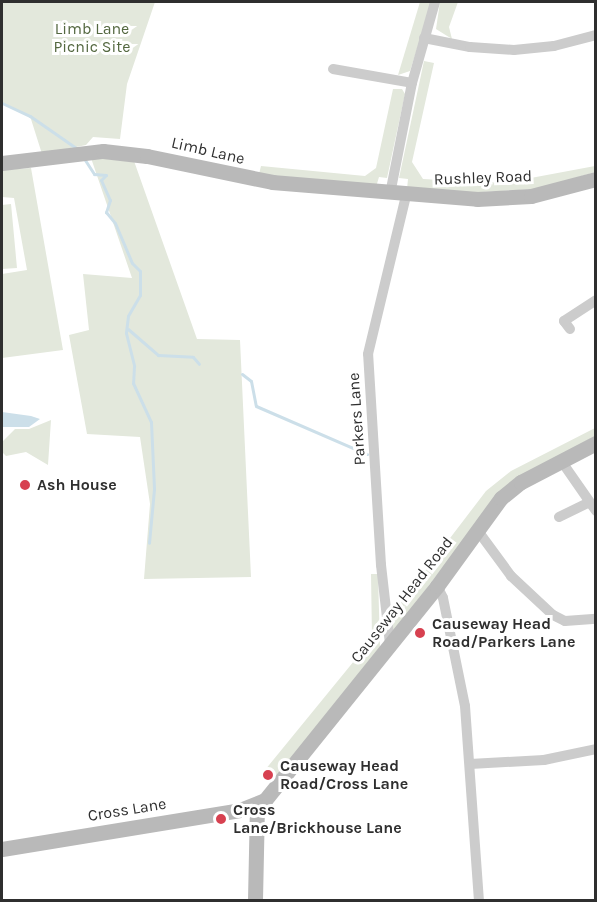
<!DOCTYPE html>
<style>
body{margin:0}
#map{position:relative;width:597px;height:902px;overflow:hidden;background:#fff;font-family:Karla,sans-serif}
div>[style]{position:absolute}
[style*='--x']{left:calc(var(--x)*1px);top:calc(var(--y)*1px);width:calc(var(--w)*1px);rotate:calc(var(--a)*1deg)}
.green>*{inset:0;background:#e3e8dc}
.water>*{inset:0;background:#ccdfe9}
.stream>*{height:3px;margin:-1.5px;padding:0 1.5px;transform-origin:1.5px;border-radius:1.5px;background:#ccdfe9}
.street>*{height:10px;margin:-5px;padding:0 5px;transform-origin:5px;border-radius:5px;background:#ccc}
.secondary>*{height:15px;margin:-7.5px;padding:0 7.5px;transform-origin:7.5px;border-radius:7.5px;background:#b9b9b9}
.dots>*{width:16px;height:16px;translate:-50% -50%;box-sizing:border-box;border:3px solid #fff;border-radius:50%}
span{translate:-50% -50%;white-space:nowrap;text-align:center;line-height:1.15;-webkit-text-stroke:6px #fff;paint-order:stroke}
.park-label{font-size:16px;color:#546840}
.street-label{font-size:16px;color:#2f2f2f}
.poi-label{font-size:16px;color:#2f2f2f;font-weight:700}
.left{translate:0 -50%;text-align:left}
.frame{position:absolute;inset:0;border:3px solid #2f2f2f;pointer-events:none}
</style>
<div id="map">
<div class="green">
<div style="clip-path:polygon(2px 2px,155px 2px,127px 84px,120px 139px,93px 137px,86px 145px,42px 154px,30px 116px,2px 103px)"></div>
<div style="clip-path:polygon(420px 2px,432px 2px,410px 71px,398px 75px)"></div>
<div style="clip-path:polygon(440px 2px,458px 2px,449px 27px,452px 39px,436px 29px)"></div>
<div style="clip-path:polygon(424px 61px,434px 63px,412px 162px,423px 179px,504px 183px,595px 166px,595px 172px,538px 189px,462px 193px,407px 189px,408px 179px,399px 178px)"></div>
<div style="clip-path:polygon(393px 89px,402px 89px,405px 94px,387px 178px,379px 177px,376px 187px,259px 174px,261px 166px,365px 176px,376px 168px)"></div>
<div style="clip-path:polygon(102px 157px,134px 161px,197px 339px,240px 340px,251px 577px,144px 579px,150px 504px,140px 437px,87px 434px,69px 335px,89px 330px,83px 274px,132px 278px,91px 158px)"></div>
<div style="clip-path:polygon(31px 168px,63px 350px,2px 358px,2px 274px,27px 270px,14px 198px,2px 197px,2px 170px)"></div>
<div style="clip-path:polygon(11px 204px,17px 268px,2px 269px,2px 205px)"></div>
<div style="clip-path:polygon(51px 420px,48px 465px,26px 452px,6px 456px,2px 452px,2px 442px,15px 429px,29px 429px)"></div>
<div style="clip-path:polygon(595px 428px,595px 436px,523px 477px,442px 568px,394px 632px,389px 618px,486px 491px,511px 471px)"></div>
<div style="clip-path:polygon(371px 574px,378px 574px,380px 647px,275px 778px,265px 770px,372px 639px)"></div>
</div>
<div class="water">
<div style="clip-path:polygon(2px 412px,31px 416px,40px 419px,29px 427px,3px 427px,2px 431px)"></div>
</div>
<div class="stream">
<div style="--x:2;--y:103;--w:31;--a:25"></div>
<div style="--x:30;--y:116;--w:56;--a:34.8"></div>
<div style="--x:85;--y:160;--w:17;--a:57"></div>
<div style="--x:94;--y:174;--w:12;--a:5"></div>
<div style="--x:106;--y:175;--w:7;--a:135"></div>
<div style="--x:101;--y:180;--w:22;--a:66"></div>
<div style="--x:110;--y:200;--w:13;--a:108"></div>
<div style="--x:106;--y:212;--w:14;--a:51"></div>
<div style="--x:115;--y:223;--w:43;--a:67"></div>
<div style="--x:132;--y:263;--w:11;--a:45"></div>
<div style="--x:140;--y:271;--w:24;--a:90"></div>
<div style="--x:140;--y:295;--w:24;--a:120"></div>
<div style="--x:128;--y:316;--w:17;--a:97"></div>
<div style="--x:126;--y:333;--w:34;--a:76"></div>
<div style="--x:134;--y:366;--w:17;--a:93"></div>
<div style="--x:133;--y:383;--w:43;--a:65.2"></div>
<div style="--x:151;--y:422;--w:67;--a:87.4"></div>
<div style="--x:154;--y:489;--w:54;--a:95.3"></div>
<div style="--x:128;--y:329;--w:40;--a:41"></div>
<div style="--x:158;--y:355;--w:35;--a:3"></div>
<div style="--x:193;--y:357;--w:9;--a:49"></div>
<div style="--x:242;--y:374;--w:11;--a:38"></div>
<div style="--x:251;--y:381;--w:25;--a:79"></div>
<div style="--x:256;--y:406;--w:121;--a:23.4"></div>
</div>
<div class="street">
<div style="--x:424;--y:38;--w:47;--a:11.1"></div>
<div style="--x:470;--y:47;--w:44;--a:3.9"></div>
<div style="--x:514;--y:50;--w:40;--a:-5.7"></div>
<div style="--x:554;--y:46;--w:43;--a:-14.7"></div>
<div style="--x:333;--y:69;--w:80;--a:10"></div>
<div style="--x:390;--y:194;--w:113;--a:-78.8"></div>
<div style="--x:412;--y:83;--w:84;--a:-74.1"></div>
<div style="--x:570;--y:329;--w:10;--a:-127"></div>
<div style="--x:564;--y:321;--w:38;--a:-33"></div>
<div style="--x:562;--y:462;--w:60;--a:55.2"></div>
<div style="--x:559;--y:517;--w:32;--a:-26"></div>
<div style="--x:478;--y:531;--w:56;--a:53.7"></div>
<div style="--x:511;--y:576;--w:57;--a:42.9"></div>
<div style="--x:553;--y:615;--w:13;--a:27"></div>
<div style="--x:565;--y:621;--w:31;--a:-4"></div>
<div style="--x:437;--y:586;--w:13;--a:63"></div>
<div style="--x:443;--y:598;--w:110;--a:78.5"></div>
<div style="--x:465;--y:706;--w:195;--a:85.9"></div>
<div style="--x:390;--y:644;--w:80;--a:-96.5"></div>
<div style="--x:381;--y:565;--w:211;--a:-93.5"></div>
<div style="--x:368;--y:354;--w:163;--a:-76.5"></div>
<div style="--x:470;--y:764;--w:74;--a:-3.1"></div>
<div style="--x:544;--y:760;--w:53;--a:-11.9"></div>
</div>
<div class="secondary">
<div style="--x:2;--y:163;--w:102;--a:-6.8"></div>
<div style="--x:103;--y:151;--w:44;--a:6.5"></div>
<div style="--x:147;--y:156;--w:128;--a:11.7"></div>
<div style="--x:272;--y:182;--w:206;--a:4.7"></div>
<div style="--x:477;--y:199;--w:54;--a:-3.2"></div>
<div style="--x:531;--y:196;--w:67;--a:-14.7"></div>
<div style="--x:2;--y:849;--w:241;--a:-9.3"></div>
<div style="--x:240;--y:810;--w:27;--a:-22"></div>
<div style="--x:265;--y:800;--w:275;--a:-51.2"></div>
<div style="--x:437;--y:586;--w:109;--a:-54"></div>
<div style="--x:501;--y:498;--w:26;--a:-39"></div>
<div style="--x:521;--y:482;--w:85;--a:-27.5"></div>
<div style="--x:255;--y:900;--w:95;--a:-88.8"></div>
</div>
<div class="dots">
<div style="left:25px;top:485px;background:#d74150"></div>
<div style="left:420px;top:633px;background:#d74150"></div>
<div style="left:268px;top:775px;background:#d74150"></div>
<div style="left:221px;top:819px;background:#d74150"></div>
</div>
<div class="park-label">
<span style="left:92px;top:38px">Limb Lane<br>Picnic Site</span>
</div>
<div class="street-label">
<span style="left:208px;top:151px;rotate:13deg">Limb Lane</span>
<span style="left:483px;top:178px;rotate:-2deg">Rushley Road</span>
<span style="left:357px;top:419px;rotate:-94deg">Parkers Lane</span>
<span style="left:402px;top:600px;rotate:-52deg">Causeway Head Road</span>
<span style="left:127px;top:810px;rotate:-9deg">Cross Lane</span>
</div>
<div class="poi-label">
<span class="left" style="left:37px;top:485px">Ash House</span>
<span class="left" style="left:432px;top:633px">Causeway Head<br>Road/Parkers Lane</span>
<span class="left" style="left:280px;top:775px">Causeway Head<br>Road/Cross Lane</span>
<span class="left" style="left:233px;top:819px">Cross<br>Lane/Brickhouse Lane</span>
</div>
<div class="frame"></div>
</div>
